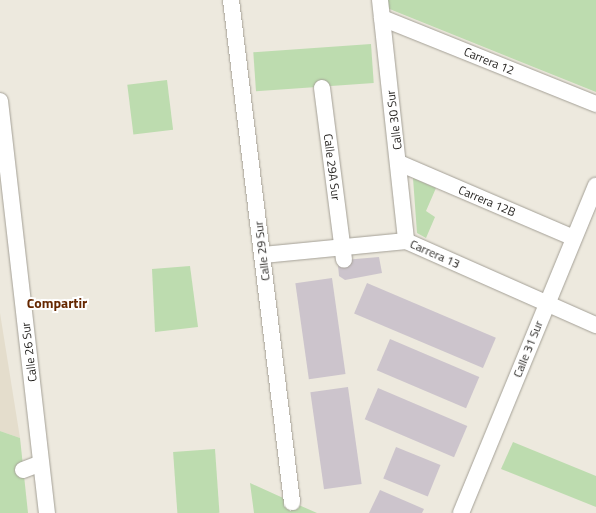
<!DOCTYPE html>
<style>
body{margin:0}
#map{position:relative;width:596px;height:513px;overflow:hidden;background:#ede9de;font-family:"Titillium Web",sans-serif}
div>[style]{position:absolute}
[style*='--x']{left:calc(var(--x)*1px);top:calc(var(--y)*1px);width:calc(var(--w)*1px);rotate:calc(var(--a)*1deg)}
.built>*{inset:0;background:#e4ddcc}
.green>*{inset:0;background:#bddcaf;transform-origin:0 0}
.building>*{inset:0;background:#ccc4cc;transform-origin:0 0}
.roads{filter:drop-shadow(0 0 1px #a4a096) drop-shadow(0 0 1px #a4a096)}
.minor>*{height:16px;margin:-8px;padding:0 8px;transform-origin:8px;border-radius:8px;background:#fff}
span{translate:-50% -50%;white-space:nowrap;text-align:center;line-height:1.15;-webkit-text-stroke:4px #fff;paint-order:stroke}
.street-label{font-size:12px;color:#1f1d1a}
.neighbourhood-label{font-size:14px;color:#652700;font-weight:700}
</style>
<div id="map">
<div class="built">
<div style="clip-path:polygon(0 313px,20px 438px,0 431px)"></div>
</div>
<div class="green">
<div style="clip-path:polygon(387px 0,596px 0,596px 92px,387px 8px)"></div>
<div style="left:371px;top:44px;width:39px;height:118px;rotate:86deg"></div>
<div style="left:167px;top:80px;width:50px;height:40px;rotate:83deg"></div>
<div style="clip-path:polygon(413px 178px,436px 188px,426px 211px,435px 217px,426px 238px,417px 233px)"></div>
<div style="clip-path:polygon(190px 266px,198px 327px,155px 332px,152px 269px)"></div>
<div style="clip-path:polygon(0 431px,20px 438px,28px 513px,0 513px)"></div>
<div style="clip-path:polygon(513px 442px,596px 476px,596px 507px,501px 469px)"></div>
<div style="left:215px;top:449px;width:64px;height:42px;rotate:86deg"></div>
<div style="clip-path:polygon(250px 483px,292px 502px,317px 513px,254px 513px)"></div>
</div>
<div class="building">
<div style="clip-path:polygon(379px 257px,382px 273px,345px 280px,339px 276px,338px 265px,344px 260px)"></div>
<div style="left:332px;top:278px;width:97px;height:37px;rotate:82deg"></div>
<div style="left:367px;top:283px;width:140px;height:33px;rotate:23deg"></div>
<div style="left:390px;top:339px;width:97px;height:34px;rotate:23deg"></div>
<div style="left:348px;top:387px;width:98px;height:38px;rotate:82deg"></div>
<div style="left:378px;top:388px;width:97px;height:34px;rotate:23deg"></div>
<div style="left:396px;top:447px;width:48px;height:34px;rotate:22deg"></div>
<div style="clip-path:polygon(380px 490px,424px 509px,422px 513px,369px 513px)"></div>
</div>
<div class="roads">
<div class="minor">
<div style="--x:231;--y:0;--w:506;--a:83.07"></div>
<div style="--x:380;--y:0;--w:242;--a:83.8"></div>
<div style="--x:382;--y:18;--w:231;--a:21.9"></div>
<div style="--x:322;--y:88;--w:173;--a:82.7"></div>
<div style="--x:0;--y:101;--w:415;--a:83.5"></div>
<div style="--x:399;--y:163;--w:190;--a:23.2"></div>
<div style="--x:263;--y:255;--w:144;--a:-5.6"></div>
<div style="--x:406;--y:241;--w:208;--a:23.9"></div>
<div style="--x:23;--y:470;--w:19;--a:-21"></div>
<div style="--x:461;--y:513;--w:354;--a:-67.6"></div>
</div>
</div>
<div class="street-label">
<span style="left:489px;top:61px;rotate:22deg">Carrera 12</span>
<span style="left:394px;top:120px;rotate:-97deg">Calle 30 Sur</span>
<span style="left:332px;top:167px;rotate:83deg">Calle 29A Sur</span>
<span style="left:487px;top:201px;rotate:23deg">Carrera 12B</span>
<span style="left:262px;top:251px;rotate:-97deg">Calle 29 Sur</span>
<span style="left:435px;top:254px;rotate:24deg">Carrera 13</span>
<span style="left:528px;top:349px;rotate:-68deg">Calle 31 Sur</span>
<span style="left:29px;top:352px;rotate:-97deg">Calle 26 Sur</span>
</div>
<div class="neighbourhood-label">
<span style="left:57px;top:303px">Compartir</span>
</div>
</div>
